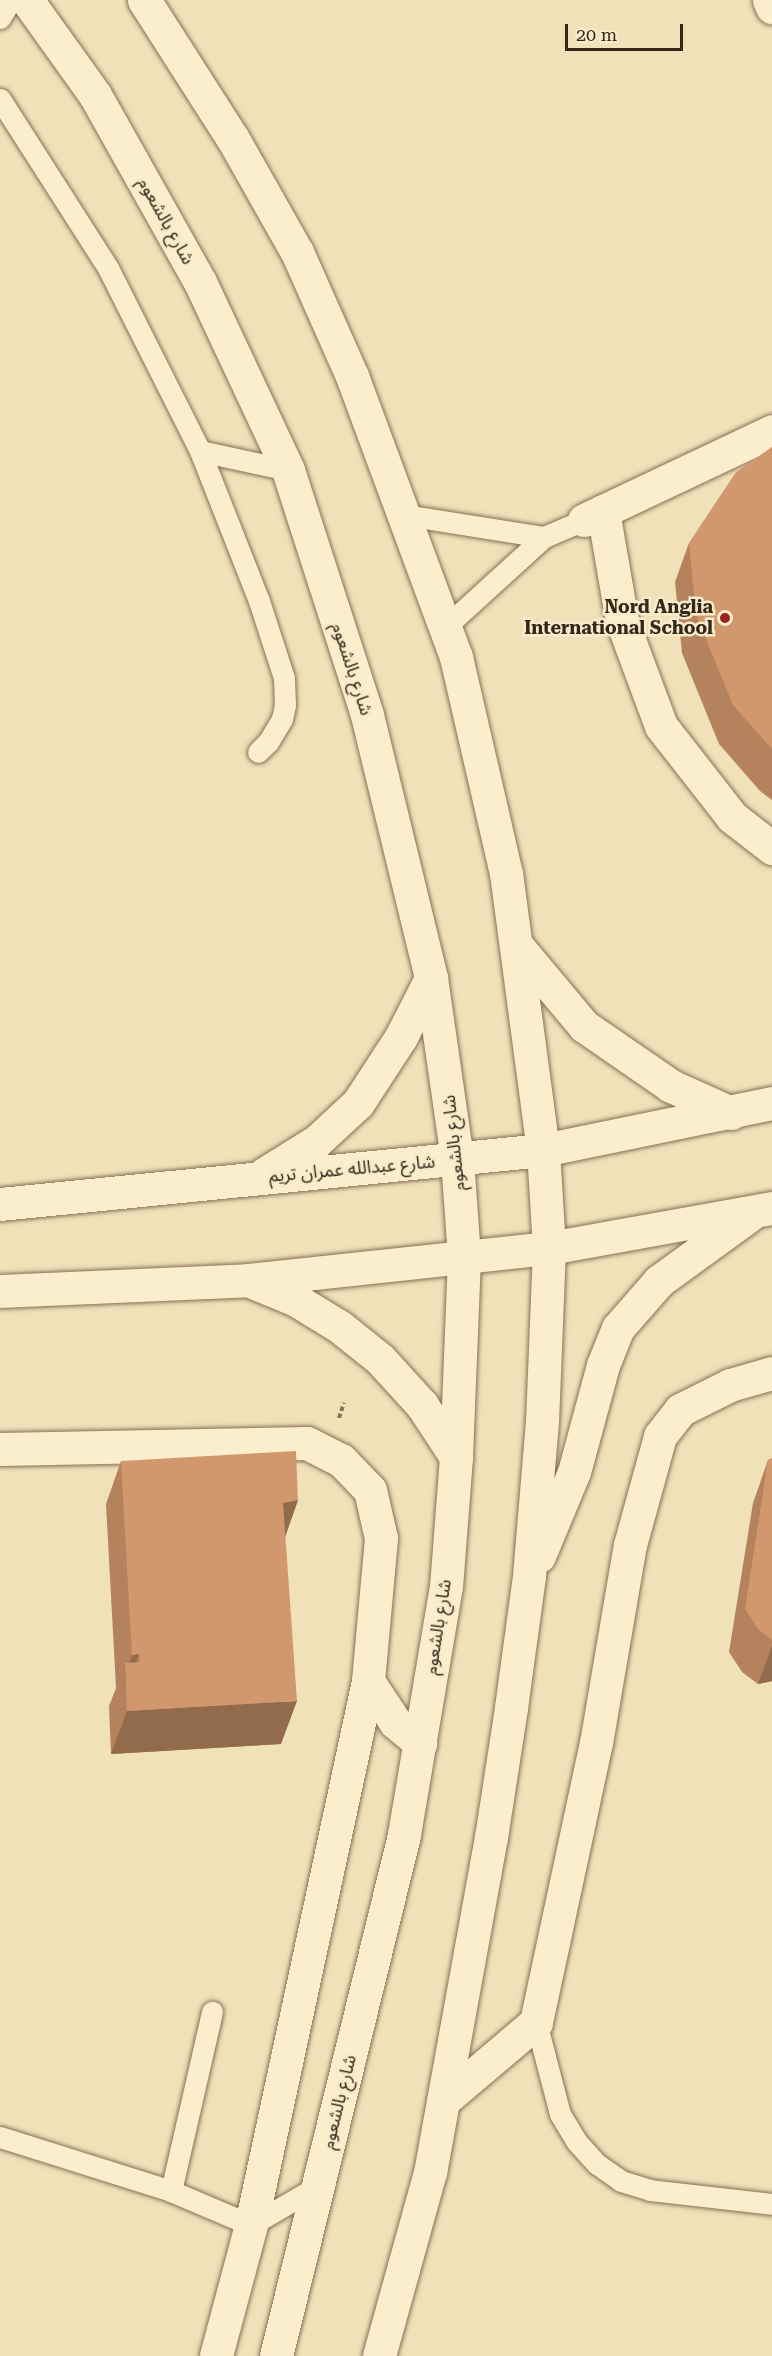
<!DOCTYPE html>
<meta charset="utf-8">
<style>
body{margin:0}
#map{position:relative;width:772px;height:2356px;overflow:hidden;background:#f0e1b9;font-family:"Roboto Serif","Noto Sans Arabic",serif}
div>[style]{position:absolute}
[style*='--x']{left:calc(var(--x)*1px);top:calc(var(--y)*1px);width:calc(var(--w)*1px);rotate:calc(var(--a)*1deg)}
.path>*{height:4px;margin-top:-2px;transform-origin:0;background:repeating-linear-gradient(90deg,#877053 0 4.5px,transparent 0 7.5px)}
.roads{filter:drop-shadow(0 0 2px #877053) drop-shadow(0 0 2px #877053)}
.service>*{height:21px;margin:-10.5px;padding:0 10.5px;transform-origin:10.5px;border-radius:10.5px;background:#fbeecd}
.minor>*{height:33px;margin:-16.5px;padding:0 16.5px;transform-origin:16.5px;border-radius:16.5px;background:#fbeecd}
.tertiary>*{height:33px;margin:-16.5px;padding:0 16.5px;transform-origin:16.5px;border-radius:16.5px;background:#fbeecd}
.wall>*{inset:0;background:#b4835e}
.shaded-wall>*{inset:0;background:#926a4c}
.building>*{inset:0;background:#d1986d}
.dots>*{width:16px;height:16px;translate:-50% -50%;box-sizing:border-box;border:3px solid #f7ebc9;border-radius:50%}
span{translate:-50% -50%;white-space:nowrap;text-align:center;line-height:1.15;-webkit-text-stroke:5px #f7ebc9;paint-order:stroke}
.street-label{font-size:18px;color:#352719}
.poi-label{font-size:18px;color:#352719;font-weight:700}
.right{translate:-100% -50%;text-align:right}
.scale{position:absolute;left:565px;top:24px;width:118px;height:27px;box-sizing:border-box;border:3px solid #352719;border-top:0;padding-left:8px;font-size:18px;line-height:21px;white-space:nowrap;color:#352719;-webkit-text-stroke:4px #f7ebc9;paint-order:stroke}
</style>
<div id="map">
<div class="path">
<div style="--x:339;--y:1418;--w:16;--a:-72"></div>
</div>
<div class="roads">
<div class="service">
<div style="--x:0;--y:18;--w:21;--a:-59"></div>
<div style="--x:0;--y:99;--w:201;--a:57.4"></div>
<div style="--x:108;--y:268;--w:205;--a:63.3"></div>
<div style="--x:200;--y:451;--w:90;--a:12.2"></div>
<div style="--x:200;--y:451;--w:161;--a:68.5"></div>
<div style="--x:259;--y:601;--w:81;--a:72"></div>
<div style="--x:284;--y:678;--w:27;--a:88"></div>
<div style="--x:285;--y:705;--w:14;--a:102"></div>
<div style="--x:282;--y:719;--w:27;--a:121"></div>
<div style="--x:268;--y:742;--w:14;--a:135"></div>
<div style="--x:405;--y:515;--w:141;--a:9"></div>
<div style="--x:544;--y:537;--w:134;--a:137.7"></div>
<div style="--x:544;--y:537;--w:43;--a:-23"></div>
<div style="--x:536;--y:2022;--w:95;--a:75.4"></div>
<div style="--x:560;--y:2114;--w:31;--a:59"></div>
<div style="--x:576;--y:2141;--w:31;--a:48"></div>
<div style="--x:597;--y:2164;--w:29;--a:35"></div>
<div style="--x:621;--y:2181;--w:30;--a:17"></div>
<div style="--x:650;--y:2190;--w:123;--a:6.5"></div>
<div style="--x:0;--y:2137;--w:179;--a:17.5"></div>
<div style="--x:171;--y:2191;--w:87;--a:23"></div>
<div style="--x:251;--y:2225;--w:78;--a:-30.2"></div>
<div style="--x:171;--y:2191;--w:184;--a:-77.1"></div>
</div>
<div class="minor">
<div style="--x:769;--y:0;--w:8;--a:67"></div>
<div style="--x:603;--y:511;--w:112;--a:80.2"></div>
<div style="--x:622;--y:621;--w:112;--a:69.6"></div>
<div style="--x:661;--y:726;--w:115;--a:52"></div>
<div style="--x:732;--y:817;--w:51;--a:37.8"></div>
<div style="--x:584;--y:520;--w:208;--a:-25.3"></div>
<div style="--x:0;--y:1449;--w:307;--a:-1.1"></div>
<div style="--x:307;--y:1443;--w:38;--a:27"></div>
<div style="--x:341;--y:1460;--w:42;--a:46"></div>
<div style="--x:370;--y:1490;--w:49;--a:77.1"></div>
<div style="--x:381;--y:1538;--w:144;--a:95.2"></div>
<div style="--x:368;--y:1681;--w:556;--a:102.14"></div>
<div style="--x:251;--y:2225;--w:136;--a:105"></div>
<div style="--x:443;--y:2101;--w:122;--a:-40.3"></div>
<div style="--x:536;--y:2022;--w:285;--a:-77.9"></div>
<div style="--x:596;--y:1743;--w:201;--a:-80.3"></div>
<div style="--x:630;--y:1545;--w:113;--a:-74.6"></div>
<div style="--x:660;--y:1436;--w:33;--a:-52"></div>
<div style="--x:680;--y:1410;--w:56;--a:-26.6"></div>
<div style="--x:730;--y:1385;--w:44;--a:-15.9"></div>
</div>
<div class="tertiary">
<div style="--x:27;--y:0;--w:117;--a:54.4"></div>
<div style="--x:95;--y:95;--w:214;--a:60.7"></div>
<div style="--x:200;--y:282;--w:208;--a:64.9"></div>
<div style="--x:288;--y:470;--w:257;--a:72.1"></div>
<div style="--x:367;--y:715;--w:271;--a:76.3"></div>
<div style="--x:431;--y:978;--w:183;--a:81.8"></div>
<div style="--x:457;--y:1159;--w:98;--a:85.9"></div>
<div style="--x:464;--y:1257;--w:200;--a:92.3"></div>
<div style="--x:456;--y:1457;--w:129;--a:94.4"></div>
<div style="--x:446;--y:1586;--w:253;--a:99.6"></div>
<div style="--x:404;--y:1835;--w:536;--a:103.8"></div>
<div style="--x:144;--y:0;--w:165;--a:57.4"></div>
<div style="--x:233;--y:139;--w:130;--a:60.5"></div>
<div style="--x:297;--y:252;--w:136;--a:66.1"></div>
<div style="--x:352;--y:376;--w:300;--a:69.7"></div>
<div style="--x:456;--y:657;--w:222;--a:77"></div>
<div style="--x:506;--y:873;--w:279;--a:82.4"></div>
<div style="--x:543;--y:1150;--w:98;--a:86.5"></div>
<div style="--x:549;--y:1248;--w:173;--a:92.3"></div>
<div style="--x:542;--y:1421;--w:156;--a:94.8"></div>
<div style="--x:529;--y:1576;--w:133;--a:97.8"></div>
<div style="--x:511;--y:1708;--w:131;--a:98.8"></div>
<div style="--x:491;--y:1837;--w:341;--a:100.3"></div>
<div style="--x:430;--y:2172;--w:191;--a:105.5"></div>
<div style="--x:518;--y:947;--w:103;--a:50.1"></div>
<div style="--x:584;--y:1026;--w:106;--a:34.6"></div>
<div style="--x:671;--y:1086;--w:66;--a:24.2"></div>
<div style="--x:264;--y:1174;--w:62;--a:-31.9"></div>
<div style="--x:317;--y:1141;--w:56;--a:-42.8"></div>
<div style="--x:358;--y:1103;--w:79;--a:-56.9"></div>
<div style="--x:401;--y:1037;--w:66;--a:-63"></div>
<div style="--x:0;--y:1204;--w:546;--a:-5.68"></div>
<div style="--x:543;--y:1150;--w:234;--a:-11.6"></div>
<div style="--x:250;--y:1281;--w:50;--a:22.4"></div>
<div style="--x:296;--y:1300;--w:52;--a:31.5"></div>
<div style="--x:340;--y:1327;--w:51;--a:38.7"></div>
<div style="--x:380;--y:1359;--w:62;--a:47.6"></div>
<div style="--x:422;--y:1405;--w:62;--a:56.8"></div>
<div style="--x:0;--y:1291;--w:249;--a:-2.5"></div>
<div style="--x:249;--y:1280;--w:302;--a:-6.1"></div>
<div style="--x:549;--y:1248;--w:227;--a:-10.2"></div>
<div style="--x:539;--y:1556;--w:91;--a:-67.4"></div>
<div style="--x:574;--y:1472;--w:111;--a:-74.8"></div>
<div style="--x:603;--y:1365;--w:40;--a:-68"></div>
<div style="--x:618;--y:1328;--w:62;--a:-48.9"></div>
<div style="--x:659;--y:1281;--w:112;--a:-36"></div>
<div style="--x:368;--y:1681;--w:49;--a:56.6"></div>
<div style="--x:395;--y:1722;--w:33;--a:40"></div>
</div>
</div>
<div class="wall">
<div style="clip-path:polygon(772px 447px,772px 800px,760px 791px,719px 744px,682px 653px,675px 582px,689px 543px)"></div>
<div style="clip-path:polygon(772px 1458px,772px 1681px,758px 1684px,742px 1672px,729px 1652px,753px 1503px,768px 1460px)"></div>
<div style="clip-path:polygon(121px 1461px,298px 1500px,285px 1536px,281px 1744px,111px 1754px,109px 1706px,116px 1688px,106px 1504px)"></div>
</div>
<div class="shaded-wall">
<div style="clip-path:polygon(298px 1500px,283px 1543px,283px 1503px)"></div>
<div style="clip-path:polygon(772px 1646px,772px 1681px,758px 1684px)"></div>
<div style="clip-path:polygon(139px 1654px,126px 1690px,125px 1674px,132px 1655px)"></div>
<div style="clip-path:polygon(297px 1701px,281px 1744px,111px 1754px,127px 1711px)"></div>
</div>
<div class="building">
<div style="clip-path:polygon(772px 447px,772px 749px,733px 705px,696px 615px,689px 543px,736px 472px)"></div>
<div style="clip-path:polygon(296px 1451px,298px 1500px,283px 1503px,297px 1701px,127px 1711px,125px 1663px,140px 1662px,139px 1654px,132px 1655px,121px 1461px)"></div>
<div style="clip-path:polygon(772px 1458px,772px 1640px,758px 1629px,745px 1609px,768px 1460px)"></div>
</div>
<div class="dots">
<div style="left:725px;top:618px;background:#9a2120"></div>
</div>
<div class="street-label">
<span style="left:166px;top:221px;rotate:61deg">شارع بالشعوم</span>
<span style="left:352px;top:669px;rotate:72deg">شارع بالشعوم</span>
<span style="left:454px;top:1143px;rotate:-96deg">شارع بالشعوم</span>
<span style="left:352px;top:1169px;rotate:-5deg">شارع عبدالله عمران تريم</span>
<span style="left:438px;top:1627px;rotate:-81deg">شارع بالشعوم</span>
<span style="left:339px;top:2102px;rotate:-76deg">شارع بالشعوم</span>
</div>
<div class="poi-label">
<span class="right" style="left:713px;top:618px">Nord Anglia<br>International School</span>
</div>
<div class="scale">20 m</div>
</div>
